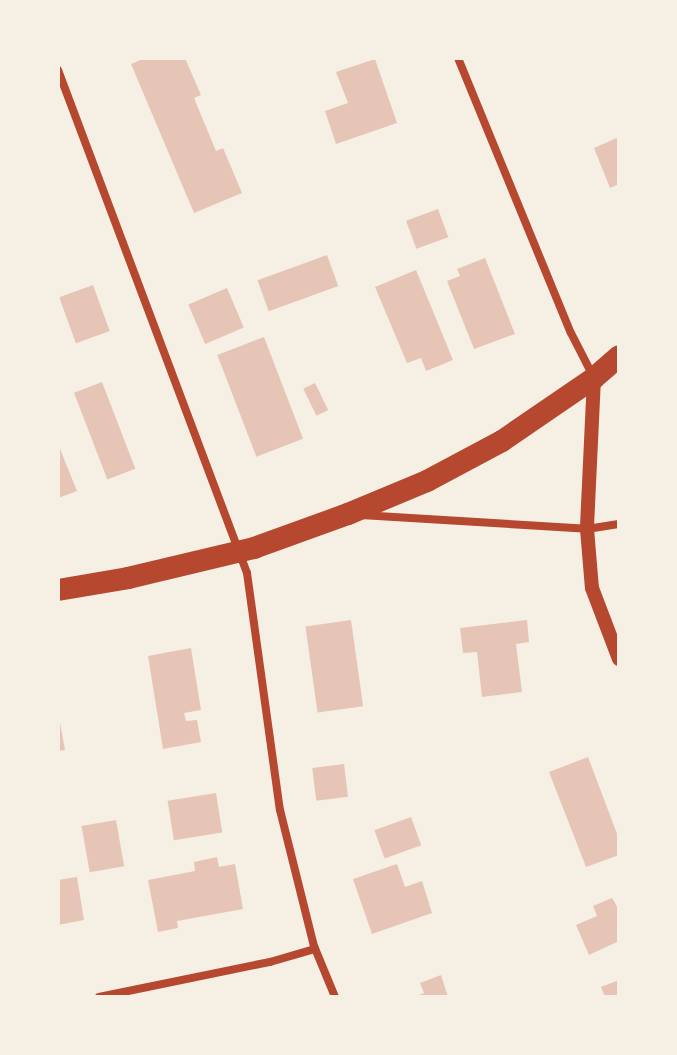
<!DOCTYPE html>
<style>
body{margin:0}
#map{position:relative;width:677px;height:1055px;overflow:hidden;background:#f6efe4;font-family:Figtree,sans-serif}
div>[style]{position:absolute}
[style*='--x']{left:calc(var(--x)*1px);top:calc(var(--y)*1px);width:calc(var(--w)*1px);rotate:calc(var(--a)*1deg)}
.building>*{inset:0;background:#e6c5b7;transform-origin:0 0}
.minor>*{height:8px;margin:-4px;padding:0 4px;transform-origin:4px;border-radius:4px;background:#b5482f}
.tertiary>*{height:14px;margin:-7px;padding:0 7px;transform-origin:7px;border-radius:7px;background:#b5482f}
.trunk>*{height:22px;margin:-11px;padding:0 11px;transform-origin:11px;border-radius:11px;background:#b5482f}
span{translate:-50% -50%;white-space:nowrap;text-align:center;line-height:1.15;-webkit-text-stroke:8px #f6efe4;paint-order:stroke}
.frame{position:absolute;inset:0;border:60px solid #f6efe4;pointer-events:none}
</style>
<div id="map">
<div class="building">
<div style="clip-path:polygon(145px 58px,185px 58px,201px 95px,194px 98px,216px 151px,223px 148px,242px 193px,194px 213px,131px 64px)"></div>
<div style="clip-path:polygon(375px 59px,397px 123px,336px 144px,325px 111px,348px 103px,336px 72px)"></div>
<div style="clip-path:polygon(619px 137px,619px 184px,610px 188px,594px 148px)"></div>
<div style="left:438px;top:209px;width:30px;height:34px;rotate:70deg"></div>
<div style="left:327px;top:255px;width:33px;height:74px;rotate:70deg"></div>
<div style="clip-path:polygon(485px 258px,515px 334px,474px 349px,447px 281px,460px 276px,457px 269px)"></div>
<div style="clip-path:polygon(416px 270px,453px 360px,426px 371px,421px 358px,407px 363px,375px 287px)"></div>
<div style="left:93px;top:285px;width:49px;height:36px;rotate:70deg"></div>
<div style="left:227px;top:288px;width:43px;height:42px;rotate:67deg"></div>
<div style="left:264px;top:337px;width:109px;height:50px;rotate:69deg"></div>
<div style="left:102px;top:382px;width:93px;height:30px;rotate:69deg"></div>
<div style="left:315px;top:383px;width:30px;height:13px;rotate:64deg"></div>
<div style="clip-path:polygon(58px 444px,77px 491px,58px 498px)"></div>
<div style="left:351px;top:620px;width:87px;height:46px;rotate:82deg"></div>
<div style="clip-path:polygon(527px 620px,529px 642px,516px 644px,522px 692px,482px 697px,477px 652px,463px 653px,460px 628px)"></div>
<div style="clip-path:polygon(191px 648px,201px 710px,184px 713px,186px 721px,197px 720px,201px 742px,163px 749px,148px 656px)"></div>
<div style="clip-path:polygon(58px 712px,65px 750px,58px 751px)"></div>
<div style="clip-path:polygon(588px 757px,619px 839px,619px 855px,586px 867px,549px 772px)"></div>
<div style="left:344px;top:764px;width:33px;height:32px;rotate:83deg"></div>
<div style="left:216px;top:793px;width:40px;height:49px;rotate:81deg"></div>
<div style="left:411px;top:817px;width:30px;height:39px;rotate:70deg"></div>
<div style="left:116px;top:820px;width:47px;height:35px;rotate:80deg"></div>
<div style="clip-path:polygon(217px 857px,219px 867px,235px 864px,243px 909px,177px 921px,178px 928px,158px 932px,148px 880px,195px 871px,194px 862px)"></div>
<div style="clip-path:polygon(397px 864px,405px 887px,422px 881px,432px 913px,372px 934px,353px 879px)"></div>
<div style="clip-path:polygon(77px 877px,84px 920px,58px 925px,58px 880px)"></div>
<div style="clip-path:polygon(612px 898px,619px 910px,619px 941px,589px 955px,576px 925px,597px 916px,593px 906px)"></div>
<div style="clip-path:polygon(441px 975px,448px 997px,414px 997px,424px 993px,420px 983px)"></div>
<div style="clip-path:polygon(619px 980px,619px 997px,605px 997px,601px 987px)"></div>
</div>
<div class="minor">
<div style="--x:458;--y:58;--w:297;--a:67.7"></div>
<div style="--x:571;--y:333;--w:51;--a:62.9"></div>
<div style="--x:58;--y:70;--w:537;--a:69.41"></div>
<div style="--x:247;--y:573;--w:239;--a:82.1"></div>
<div style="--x:280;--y:810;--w:140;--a:76"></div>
<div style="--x:314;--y:946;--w:55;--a:67.6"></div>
<div style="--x:361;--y:515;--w:226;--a:3.5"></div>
<div style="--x:587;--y:529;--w:32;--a:-9"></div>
<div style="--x:99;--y:997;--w:175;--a:-11.6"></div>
<div style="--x:270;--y:962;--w:47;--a:-16.1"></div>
</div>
<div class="tertiary">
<div style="--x:594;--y:378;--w:151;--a:92.7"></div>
<div style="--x:587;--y:529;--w:59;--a:85.2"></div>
<div style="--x:592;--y:588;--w:76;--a:69.2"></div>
</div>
<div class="trunk">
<div style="--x:58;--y:590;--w:71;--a:-9.7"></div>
<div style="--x:128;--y:578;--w:130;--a:-13.4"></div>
<div style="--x:254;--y:548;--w:100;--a:-19.9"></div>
<div style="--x:348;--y:514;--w:86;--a:-22.7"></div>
<div style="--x:427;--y:481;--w:85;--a:-28.1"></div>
<div style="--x:502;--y:441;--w:112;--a:-34.4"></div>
<div style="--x:594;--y:378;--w:33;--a:-41"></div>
</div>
<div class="frame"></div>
</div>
